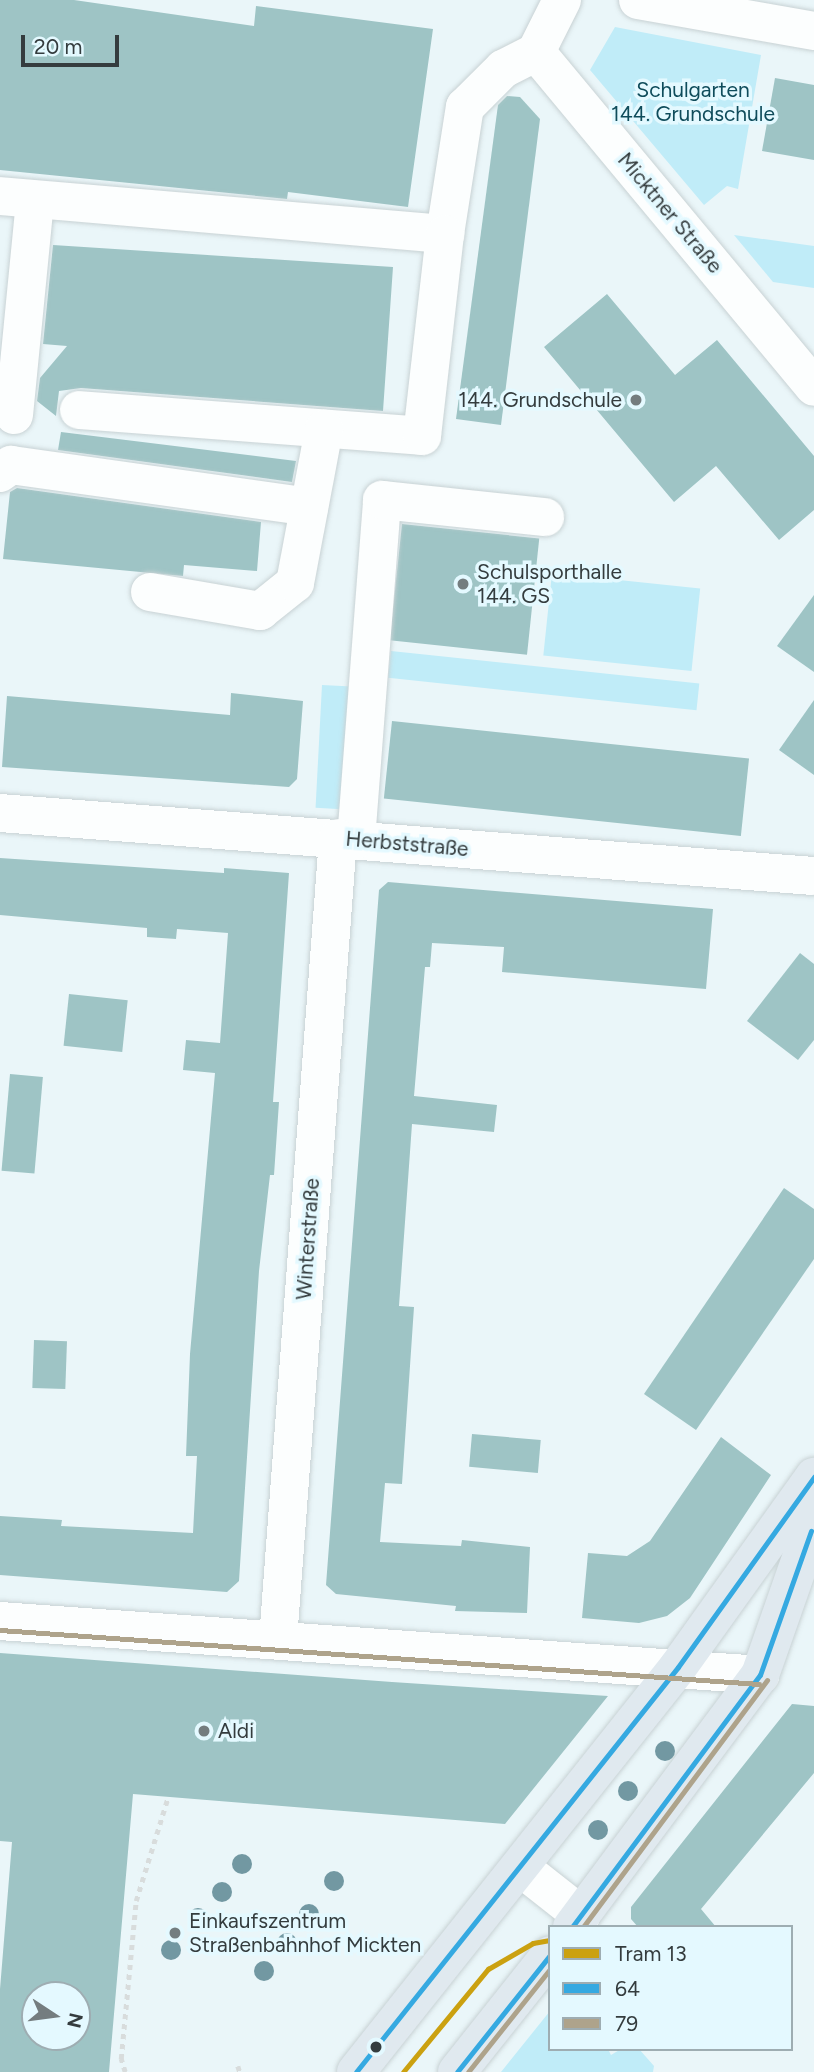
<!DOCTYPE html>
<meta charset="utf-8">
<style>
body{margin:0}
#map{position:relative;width:814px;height:2072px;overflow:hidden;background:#eaf6f9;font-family:Figtree,sans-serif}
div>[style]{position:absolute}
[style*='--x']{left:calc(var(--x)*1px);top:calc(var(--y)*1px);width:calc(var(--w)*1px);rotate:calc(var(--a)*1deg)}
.green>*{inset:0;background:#c0ecf8;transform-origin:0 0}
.building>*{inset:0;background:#9ec4c5;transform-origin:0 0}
.path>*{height:4.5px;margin-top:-2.25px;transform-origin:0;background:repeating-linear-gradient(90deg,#d8dcdc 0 5px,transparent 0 10px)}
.roads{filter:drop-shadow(0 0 2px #c8d2d4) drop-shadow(0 0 2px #c8d2d4)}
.minor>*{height:38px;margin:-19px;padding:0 19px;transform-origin:19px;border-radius:19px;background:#fcfefe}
.major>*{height:38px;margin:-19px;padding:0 19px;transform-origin:19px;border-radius:19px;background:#e0e9ef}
.bus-1>*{height:5px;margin:-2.5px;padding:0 2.5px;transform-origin:2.5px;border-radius:2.5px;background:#35a9e1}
.bus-2>*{height:5px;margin:-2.5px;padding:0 2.5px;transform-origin:2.5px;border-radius:2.5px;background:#aea38b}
.tram-1>*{height:5px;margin:-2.5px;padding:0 2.5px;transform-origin:2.5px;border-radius:2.5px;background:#cba110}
.trees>*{width:20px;height:20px;margin:-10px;border-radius:50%;background:#7298a2}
.dots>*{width:19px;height:19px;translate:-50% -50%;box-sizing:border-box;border:4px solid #e4f9ff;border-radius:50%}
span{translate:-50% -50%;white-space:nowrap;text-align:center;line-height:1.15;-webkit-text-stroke:7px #e4f9ff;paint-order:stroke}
.park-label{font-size:21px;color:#0f4c5b}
.street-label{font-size:21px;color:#343c3e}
.poi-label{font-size:21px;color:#343c3e}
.right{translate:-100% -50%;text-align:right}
.left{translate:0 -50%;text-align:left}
.legend{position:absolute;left:548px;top:1925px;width:245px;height:126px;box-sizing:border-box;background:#e4f9ff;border:2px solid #9eadb2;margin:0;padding:9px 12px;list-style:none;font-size:21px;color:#343c3e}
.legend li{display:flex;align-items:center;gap:14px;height:35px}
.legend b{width:35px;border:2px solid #9eadb2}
.north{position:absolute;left:21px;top:1981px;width:70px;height:70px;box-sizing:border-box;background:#e4f9ff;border:2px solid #9eadb2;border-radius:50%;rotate:103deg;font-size:19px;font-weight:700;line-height:28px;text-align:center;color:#343c3e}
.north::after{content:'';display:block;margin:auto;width:24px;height:32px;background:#747d7f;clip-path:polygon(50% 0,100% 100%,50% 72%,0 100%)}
.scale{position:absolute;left:21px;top:35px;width:98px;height:32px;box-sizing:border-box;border:4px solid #343c3e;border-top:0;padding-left:9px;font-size:21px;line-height:24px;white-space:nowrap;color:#343c3e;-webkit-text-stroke:5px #e4f9ff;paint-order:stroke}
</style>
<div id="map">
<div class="green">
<div style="clip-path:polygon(615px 27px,761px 55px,738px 189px,727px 186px,704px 205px,590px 70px)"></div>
<div style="clip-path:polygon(734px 235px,814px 246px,814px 288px,773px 282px)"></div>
<div style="left:552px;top:573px;width:149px;height:83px;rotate:6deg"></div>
<div style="left:391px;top:651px;width:310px;height:27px;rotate:6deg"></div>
<div style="left:322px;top:685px;width:35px;height:123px;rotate:3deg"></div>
<div style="clip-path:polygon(550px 2011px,550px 2049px,608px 2049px,611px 2055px,621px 2049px,639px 2049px,654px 2066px,653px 2072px,501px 2072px)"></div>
</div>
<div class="building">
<div style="clip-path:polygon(0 0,74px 0,254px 26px,256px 6px,433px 29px,408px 207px,288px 192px,287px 199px,0 170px)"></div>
<div style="clip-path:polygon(775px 78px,814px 85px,814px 160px,762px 151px)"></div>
<div style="clip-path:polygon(507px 96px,520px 97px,540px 119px,501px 425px,456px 419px,498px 105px)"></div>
<div style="clip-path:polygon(53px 245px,393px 267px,383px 411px,81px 388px,59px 391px,56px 416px,37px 401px,40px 378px,67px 346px,43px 344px)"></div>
<div style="clip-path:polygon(607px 294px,675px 375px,717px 340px,814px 456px,814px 510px,779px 540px,716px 466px,674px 502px,544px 347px)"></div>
<div style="clip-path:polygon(61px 432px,296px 461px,292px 482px,58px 450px)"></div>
<div style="clip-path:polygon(17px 488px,261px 522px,257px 571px,184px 565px,183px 576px,3px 559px,10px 492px)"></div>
<div style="left:402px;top:524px;width:138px;height:117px;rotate:6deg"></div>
<div style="clip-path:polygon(814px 595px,814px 672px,777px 646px)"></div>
<div style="clip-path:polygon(231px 693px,303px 701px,297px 779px,289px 787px,2px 767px,7px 696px,230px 715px)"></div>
<div style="clip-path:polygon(814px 700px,814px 775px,779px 750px)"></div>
<div style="left:392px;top:721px;width:359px;height:78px;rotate:6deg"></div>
<div style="clip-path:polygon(0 858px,224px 873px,224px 868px,289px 873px,273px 1102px,279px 1102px,274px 1175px,270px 1175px,259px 1271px,239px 1581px,227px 1592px,0 1575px,0 1516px,62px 1520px,61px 1526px,193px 1533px,197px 1456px,186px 1456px,190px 1354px,215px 1073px,183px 1070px,186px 1040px,220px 1043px,228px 933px,177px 929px,176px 939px,147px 937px,147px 928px,0 915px)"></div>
<div style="clip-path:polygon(388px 882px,713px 909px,706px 989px,502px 972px,504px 947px,432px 943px,430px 967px,425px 967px,414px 1096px,497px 1105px,494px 1132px,412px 1124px,399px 1306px,414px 1307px,402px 1484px,385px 1483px,380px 1542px,461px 1546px,462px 1540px,530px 1547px,527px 1613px,455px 1611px,456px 1606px,336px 1594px,326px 1585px,379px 890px)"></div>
<div style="clip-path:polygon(800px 953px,814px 964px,814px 1040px,798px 1060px,747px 1021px)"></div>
<div style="left:69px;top:994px;width:59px;height:52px;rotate:6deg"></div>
<div style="left:10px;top:1074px;width:33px;height:97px;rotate:5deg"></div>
<div style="clip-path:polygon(784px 1188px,814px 1209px,814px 1259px,696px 1430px,644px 1394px)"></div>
<div style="left:34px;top:1340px;width:33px;height:48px;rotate:2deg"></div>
<div style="left:472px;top:1434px;width:69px;height:33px;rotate:5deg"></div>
<div style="clip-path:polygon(721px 1437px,771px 1475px,690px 1598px,667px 1616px,639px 1623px,582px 1618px,588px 1553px,627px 1556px,650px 1541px)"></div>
<div style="clip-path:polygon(evenodd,0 1653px,392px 1682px,608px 1696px,505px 1824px,133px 1794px,109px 2072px,0 2072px,0 1989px,12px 1842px,0 1841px,0 1653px,35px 1995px,77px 1995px,77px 2037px,35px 2037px,35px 1995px)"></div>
<div style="clip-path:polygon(792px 1704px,814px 1706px,814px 1773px,701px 1909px,716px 1927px,638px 1927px,631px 1919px,631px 1907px)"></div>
</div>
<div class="path">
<div style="--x:238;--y:2066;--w:6;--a:72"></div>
<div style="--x:125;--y:2072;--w:14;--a:-107"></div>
<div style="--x:121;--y:2059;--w:159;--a:-84.6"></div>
<div style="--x:136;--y:1901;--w:109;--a:-72.9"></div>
</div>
<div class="roads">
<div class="minor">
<div style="--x:562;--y:0;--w:58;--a:116.6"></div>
<div style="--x:536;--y:52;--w:435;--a:50.3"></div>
<div style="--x:638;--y:0;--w:179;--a:10"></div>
<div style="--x:0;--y:196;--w:447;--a:4.9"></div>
<div style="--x:445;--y:234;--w:129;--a:-81.1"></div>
<div style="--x:465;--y:107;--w:54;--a:-45"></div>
<div style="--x:503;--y:69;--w:37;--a:-27"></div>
<div style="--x:79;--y:410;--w:344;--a:4.3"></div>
<div style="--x:422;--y:436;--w:203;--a:-83.5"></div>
<div style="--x:14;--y:415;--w:216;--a:-84.4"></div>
<div style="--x:0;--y:473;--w:14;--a:-36"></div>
<div style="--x:11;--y:465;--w:301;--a:8"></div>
<div style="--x:150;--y:592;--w:112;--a:9.8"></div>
<div style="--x:260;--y:611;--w:45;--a:-38.7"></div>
<div style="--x:295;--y:583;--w:157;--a:-79.3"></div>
<div style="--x:0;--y:813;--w:816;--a:4.43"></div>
<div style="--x:356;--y:840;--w:341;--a:-85.6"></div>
<div style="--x:382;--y:500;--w:164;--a:6"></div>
<div style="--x:0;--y:1621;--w:762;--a:4.06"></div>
<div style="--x:278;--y:1640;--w:804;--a:-85.72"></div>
<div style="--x:520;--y:1867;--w:78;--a:38.2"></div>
</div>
<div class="major">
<div style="--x:572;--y:1927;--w:314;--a:-53.3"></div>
<div style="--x:760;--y:1675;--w:163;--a:-70.7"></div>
<div style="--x:356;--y:2072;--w:517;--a:-51.51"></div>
<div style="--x:678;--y:1667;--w:234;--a:-54.4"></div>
<div style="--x:457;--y:2072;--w:149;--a:-51.5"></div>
</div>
</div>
<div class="bus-1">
<div style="--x:572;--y:1927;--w:314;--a:-53.3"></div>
<div style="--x:760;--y:1675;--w:153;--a:-70.5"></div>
<div style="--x:356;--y:2072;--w:517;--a:-51.51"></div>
<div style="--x:678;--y:1667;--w:234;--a:-54.4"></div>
<div style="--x:457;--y:2072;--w:149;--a:-51.5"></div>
</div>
<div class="bus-2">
<div style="--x:0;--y:1630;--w:761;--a:4.07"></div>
<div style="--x:583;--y:1927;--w:308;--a:-53.3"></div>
<div style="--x:468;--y:2072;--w:132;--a:-51.5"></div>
</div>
<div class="tram-1">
<div style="--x:403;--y:2072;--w:134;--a:-50.5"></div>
<div style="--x:488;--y:1969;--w:52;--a:-30"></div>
<div style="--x:533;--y:1943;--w:17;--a:-10"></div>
</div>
<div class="trees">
<div style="left:665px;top:1751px"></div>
<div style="left:628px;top:1791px"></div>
<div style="left:598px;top:1830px"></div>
<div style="left:242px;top:1864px"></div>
<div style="left:334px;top:1881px"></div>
<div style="left:222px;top:1892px"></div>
<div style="left:309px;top:1914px"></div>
<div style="left:198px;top:1918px"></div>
<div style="left:287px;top:1943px"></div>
<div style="left:171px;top:1950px"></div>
<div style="left:264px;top:1971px"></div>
</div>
<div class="dots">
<div style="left:636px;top:400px;background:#747d7f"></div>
<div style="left:463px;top:584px;background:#747d7f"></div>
<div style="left:204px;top:1731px;background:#747d7f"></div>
<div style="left:175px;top:1933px;background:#747d7f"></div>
<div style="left:376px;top:2047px;background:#343c3e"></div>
</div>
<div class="park-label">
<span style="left:693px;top:102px">Schulgarten<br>144. Grundschule</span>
</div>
<div class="street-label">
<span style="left:670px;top:213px;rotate:50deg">Micktner Straße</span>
<span style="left:407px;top:844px;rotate:5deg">Herbststraße</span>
<span style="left:308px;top:1239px;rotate:-86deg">Winterstraße</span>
</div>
<div class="poi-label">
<span class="right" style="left:622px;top:400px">144. Grundschule</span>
<span class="left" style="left:477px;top:584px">Schulsporthalle<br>144. GS</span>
<span class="left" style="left:218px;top:1731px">Aldi</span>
<span class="left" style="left:189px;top:1933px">Einkaufszentrum<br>Straßenbahnhof Mickten</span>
</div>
<ul class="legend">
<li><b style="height:9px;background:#cba110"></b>Tram 13</li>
<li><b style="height:9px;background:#35a9e1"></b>64</li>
<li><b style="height:9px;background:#aea38b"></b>79</li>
</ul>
<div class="north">N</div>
<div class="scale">20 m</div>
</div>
